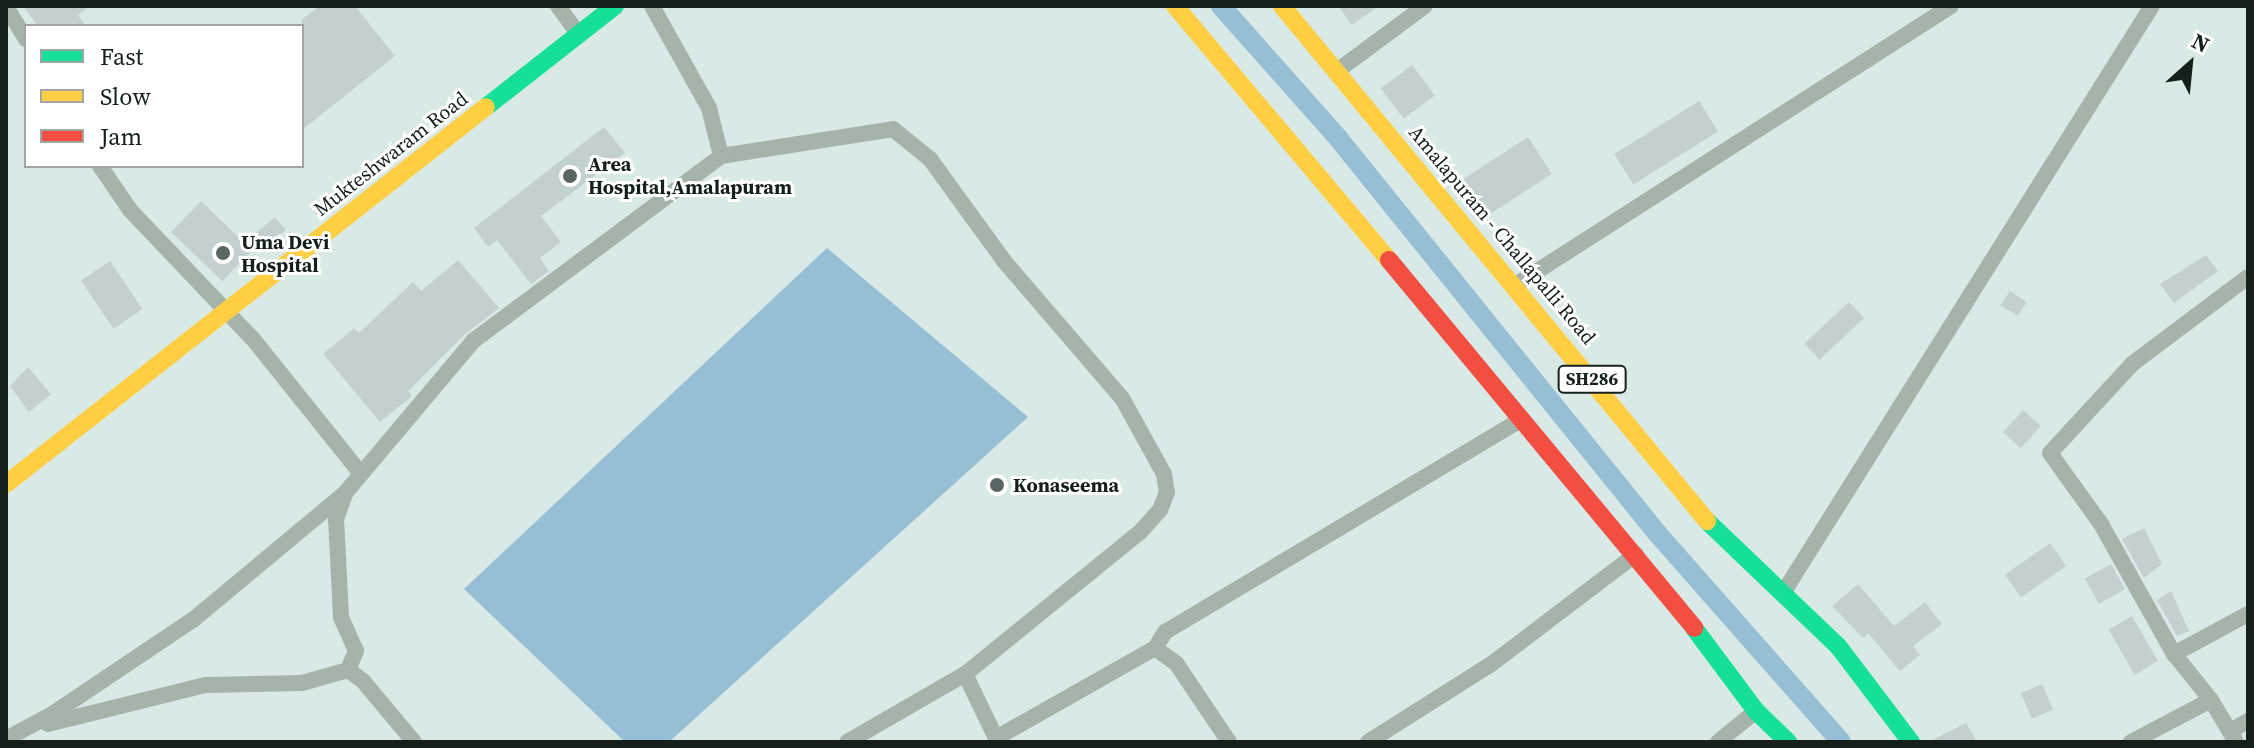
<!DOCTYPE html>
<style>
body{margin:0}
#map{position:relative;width:2254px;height:748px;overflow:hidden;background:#d9e9e6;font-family:"Source Serif 4",serif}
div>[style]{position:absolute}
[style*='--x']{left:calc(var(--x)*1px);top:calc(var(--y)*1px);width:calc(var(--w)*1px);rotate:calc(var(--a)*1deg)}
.water>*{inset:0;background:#96bed5}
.canal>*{height:20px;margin:-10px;padding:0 10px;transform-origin:10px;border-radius:10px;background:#96bed5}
.building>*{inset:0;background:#c3d0cf;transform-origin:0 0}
.street>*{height:16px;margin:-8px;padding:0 8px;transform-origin:8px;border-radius:8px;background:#a6b3aa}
.fast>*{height:18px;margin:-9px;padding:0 9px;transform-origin:9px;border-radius:9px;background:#16e098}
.slow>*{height:18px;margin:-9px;padding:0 9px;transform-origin:9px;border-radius:9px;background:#ffcf43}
.jam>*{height:18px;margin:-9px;padding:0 9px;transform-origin:9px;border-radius:9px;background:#f24e42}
.dots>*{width:22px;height:22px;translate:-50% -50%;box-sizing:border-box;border:4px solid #fff;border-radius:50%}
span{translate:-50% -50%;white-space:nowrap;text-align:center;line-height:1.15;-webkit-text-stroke:6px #fff;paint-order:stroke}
.shield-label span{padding:2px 6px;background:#fff;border:2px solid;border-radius:6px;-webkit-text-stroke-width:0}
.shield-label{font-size:18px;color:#15201d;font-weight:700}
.street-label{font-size:20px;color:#15201d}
.poi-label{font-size:20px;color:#15201d;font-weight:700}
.left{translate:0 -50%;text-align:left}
.frame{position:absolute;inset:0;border:8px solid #15201d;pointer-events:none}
.legend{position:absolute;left:24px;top:24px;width:280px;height:144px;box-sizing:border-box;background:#fff;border:2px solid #a1a6a5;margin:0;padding:10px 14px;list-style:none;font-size:24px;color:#15201d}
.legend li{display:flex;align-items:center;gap:16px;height:40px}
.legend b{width:40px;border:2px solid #a1a6a5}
.north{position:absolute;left:2150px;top:24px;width:80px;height:80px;-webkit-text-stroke:6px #fff;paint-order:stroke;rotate:27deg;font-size:22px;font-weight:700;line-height:32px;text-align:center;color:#15201d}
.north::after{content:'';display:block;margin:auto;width:28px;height:36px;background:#15201d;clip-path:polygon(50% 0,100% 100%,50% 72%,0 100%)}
</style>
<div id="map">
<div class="water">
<div style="clip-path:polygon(827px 248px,1028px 417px,669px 742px,625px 742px,464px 589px)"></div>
</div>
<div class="canal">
<div style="--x:1221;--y:6;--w:176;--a:48.4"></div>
<div style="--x:1338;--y:138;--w:508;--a:51.08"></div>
<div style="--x:1657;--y:533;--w:278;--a:48.6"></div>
</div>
<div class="building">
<div style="clip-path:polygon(23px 6px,90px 6px,78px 15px,86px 26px,38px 26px)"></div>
<div style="clip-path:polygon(320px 6px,355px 6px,395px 56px,302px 130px,302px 19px)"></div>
<div style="clip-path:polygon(1338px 6px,1379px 6px,1352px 25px)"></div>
<div style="left:1412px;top:65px;width:38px;height:39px;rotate:53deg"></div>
<div style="left:1699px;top:101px;width:36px;height:100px;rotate:58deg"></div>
<div style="clip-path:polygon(604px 127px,625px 153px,541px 216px,561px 242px,540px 258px,549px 271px,531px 284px,497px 240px,488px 247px,474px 228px)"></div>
<div style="left:1528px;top:137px;width:44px;height:77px;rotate:57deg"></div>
<div style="left:201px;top:201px;width:71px;height:43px;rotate:44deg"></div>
<div style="left:275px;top:217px;width:17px;height:27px;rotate:50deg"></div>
<div style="clip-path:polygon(2206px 255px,2218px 271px,2174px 303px,2160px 284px)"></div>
<div style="clip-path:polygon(458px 260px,499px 308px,465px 334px,408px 391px,412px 396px,380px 422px,323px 354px,354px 328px,359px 333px,413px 282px,421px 291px)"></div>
<div style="left:110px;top:261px;width:58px;height:35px;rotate:56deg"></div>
<div style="left:2010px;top:291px;width:20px;height:17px;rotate:33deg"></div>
<div style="left:1849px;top:302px;width:22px;height:61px;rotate:47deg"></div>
<div style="clip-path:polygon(28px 367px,51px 394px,29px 412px,10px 386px)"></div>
<div style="left:2023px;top:410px;width:24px;height:30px;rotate:42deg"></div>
<div style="clip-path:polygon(2144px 528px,2162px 564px,2144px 578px,2122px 539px)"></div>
<div style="left:2050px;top:543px;width:28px;height:55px;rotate:55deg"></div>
<div style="left:2111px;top:564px;width:29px;height:30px;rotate:61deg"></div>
<div style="clip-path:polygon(1858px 584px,1894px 626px,1925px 602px,1942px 624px,1913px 646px,1920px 655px,1900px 671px,1868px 633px,1863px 638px,1832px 606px)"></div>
<div style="clip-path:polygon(2171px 591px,2189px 631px,2177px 636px,2157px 600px)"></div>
<div style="left:2132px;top:616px;width:52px;height:27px;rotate:60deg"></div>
<div style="left:2042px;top:684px;width:28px;height:23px;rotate:67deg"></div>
<div style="clip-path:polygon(1966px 723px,1977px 742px,1928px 742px)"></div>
</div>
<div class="street">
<div style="--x:558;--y:6;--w:36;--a:54"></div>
<div style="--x:6;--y:7;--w:38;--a:58"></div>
<div style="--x:1337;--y:71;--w:109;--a:-36.5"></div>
<div style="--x:721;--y:156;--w:174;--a:-8.9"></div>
<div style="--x:893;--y:129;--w:48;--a:39"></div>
<div style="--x:930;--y:159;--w:126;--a:54"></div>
<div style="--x:1004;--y:261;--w:181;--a:49.3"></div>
<div style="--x:1122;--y:398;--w:87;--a:61.1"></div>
<div style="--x:1164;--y:474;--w:18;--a:81"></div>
<div style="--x:1167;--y:492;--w:19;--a:111"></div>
<div style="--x:1160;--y:510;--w:30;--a:132"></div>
<div style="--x:1140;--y:532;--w:225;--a:140.9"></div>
<div style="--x:965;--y:674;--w:136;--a:150"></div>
<div style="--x:100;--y:166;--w:53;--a:55.7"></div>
<div style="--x:130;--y:210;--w:178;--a:46.4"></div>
<div style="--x:253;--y:339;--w:173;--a:51.3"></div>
<div style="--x:1514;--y:286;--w:519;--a:-32.65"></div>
<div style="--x:1783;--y:593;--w:693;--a:-57.85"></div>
<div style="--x:1155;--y:648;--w:19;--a:-58"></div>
<div style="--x:1165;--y:632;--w:416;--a:-30.8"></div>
<div style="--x:2174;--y:654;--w:149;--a:-119.3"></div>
<div style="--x:2101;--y:524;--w:87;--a:-125.7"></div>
<div style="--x:2050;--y:453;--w:121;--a:-47.3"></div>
<div style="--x:2132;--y:364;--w:145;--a:-36.9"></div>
<div style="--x:965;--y:674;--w:71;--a:64.2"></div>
<div style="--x:996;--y:738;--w:183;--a:-29.5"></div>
<div style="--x:1155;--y:648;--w:26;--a:36"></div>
<div style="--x:1176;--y:663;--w:95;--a:56.1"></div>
<div style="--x:2211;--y:700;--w:59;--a:-128.8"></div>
<div style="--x:2174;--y:654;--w:84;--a:-28.4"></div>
<div style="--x:48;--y:724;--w:163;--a:-13.9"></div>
<div style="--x:206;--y:685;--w:96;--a:-1.2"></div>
<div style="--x:302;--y:683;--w:48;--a:-15.8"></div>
<div style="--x:2230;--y:731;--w:21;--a:-29"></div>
<div style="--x:6;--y:739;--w:55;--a:-28.4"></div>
<div style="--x:54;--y:713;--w:169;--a:-33.9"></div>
<div style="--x:194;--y:619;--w:197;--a:-39.8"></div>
<div style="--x:414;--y:742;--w:80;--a:-129.9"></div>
<div style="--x:363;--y:681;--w:19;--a:-144"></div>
<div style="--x:348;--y:670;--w:21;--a:-67"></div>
<div style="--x:356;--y:651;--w:37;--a:-114"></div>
<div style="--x:341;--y:617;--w:98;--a:-92.9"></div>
<div style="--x:336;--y:519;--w:29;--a:-70"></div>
<div style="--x:346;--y:492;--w:197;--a:-49.9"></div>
<div style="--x:473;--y:341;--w:309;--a:-36.7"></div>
<div style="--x:721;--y:156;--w:49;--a:-104"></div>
<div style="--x:709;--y:108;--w:117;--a:-119.2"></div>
<div style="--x:1368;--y:742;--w:144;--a:-32.3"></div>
<div style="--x:1490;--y:665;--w:183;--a:-37.2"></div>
<div style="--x:1718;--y:742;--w:49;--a:-39.2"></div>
<div style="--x:2131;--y:742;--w:90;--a:-27.7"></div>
<div style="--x:2211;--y:700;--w:49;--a:59.2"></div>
</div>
<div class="fast">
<div style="--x:486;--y:107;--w:164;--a:-38.1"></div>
<div style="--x:1707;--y:521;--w:181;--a:43.7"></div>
<div style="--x:1838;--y:646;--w:121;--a:52.8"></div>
<div style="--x:1694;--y:628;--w:104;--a:53.2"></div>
<div style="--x:1756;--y:711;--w:45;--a:44.1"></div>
</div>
<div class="slow">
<div style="--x:1175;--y:6;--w:332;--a:49.9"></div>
<div style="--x:1282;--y:6;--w:668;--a:50.47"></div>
<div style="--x:6;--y:484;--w:610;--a:-38.15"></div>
</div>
<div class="jam">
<div style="--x:1389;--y:260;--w:478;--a:50.3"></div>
</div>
<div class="dots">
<div style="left:570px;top:176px;background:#5a6663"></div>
<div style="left:223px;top:253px;background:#5a6663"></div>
<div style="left:997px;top:485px;background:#5a6663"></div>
</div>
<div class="shield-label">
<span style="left:1592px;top:379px">SH286</span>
</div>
<div class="street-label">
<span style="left:391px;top:154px;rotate:-38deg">Mukteshwaram Road</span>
<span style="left:1502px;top:235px;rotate:50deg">Amalapuram - Challapalli Road</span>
</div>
<div class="poi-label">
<span class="left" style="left:588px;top:176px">Area<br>Hospital,Amalapuram</span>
<span class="left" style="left:241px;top:254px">Uma Devi<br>Hospital</span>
<span class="left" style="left:1013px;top:485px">Konaseema</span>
</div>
<div class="frame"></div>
<ul class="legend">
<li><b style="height:10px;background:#16e098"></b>Fast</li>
<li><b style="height:10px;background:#ffcf43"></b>Slow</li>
<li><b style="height:10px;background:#f24e42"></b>Jam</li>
</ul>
<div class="north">N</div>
</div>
